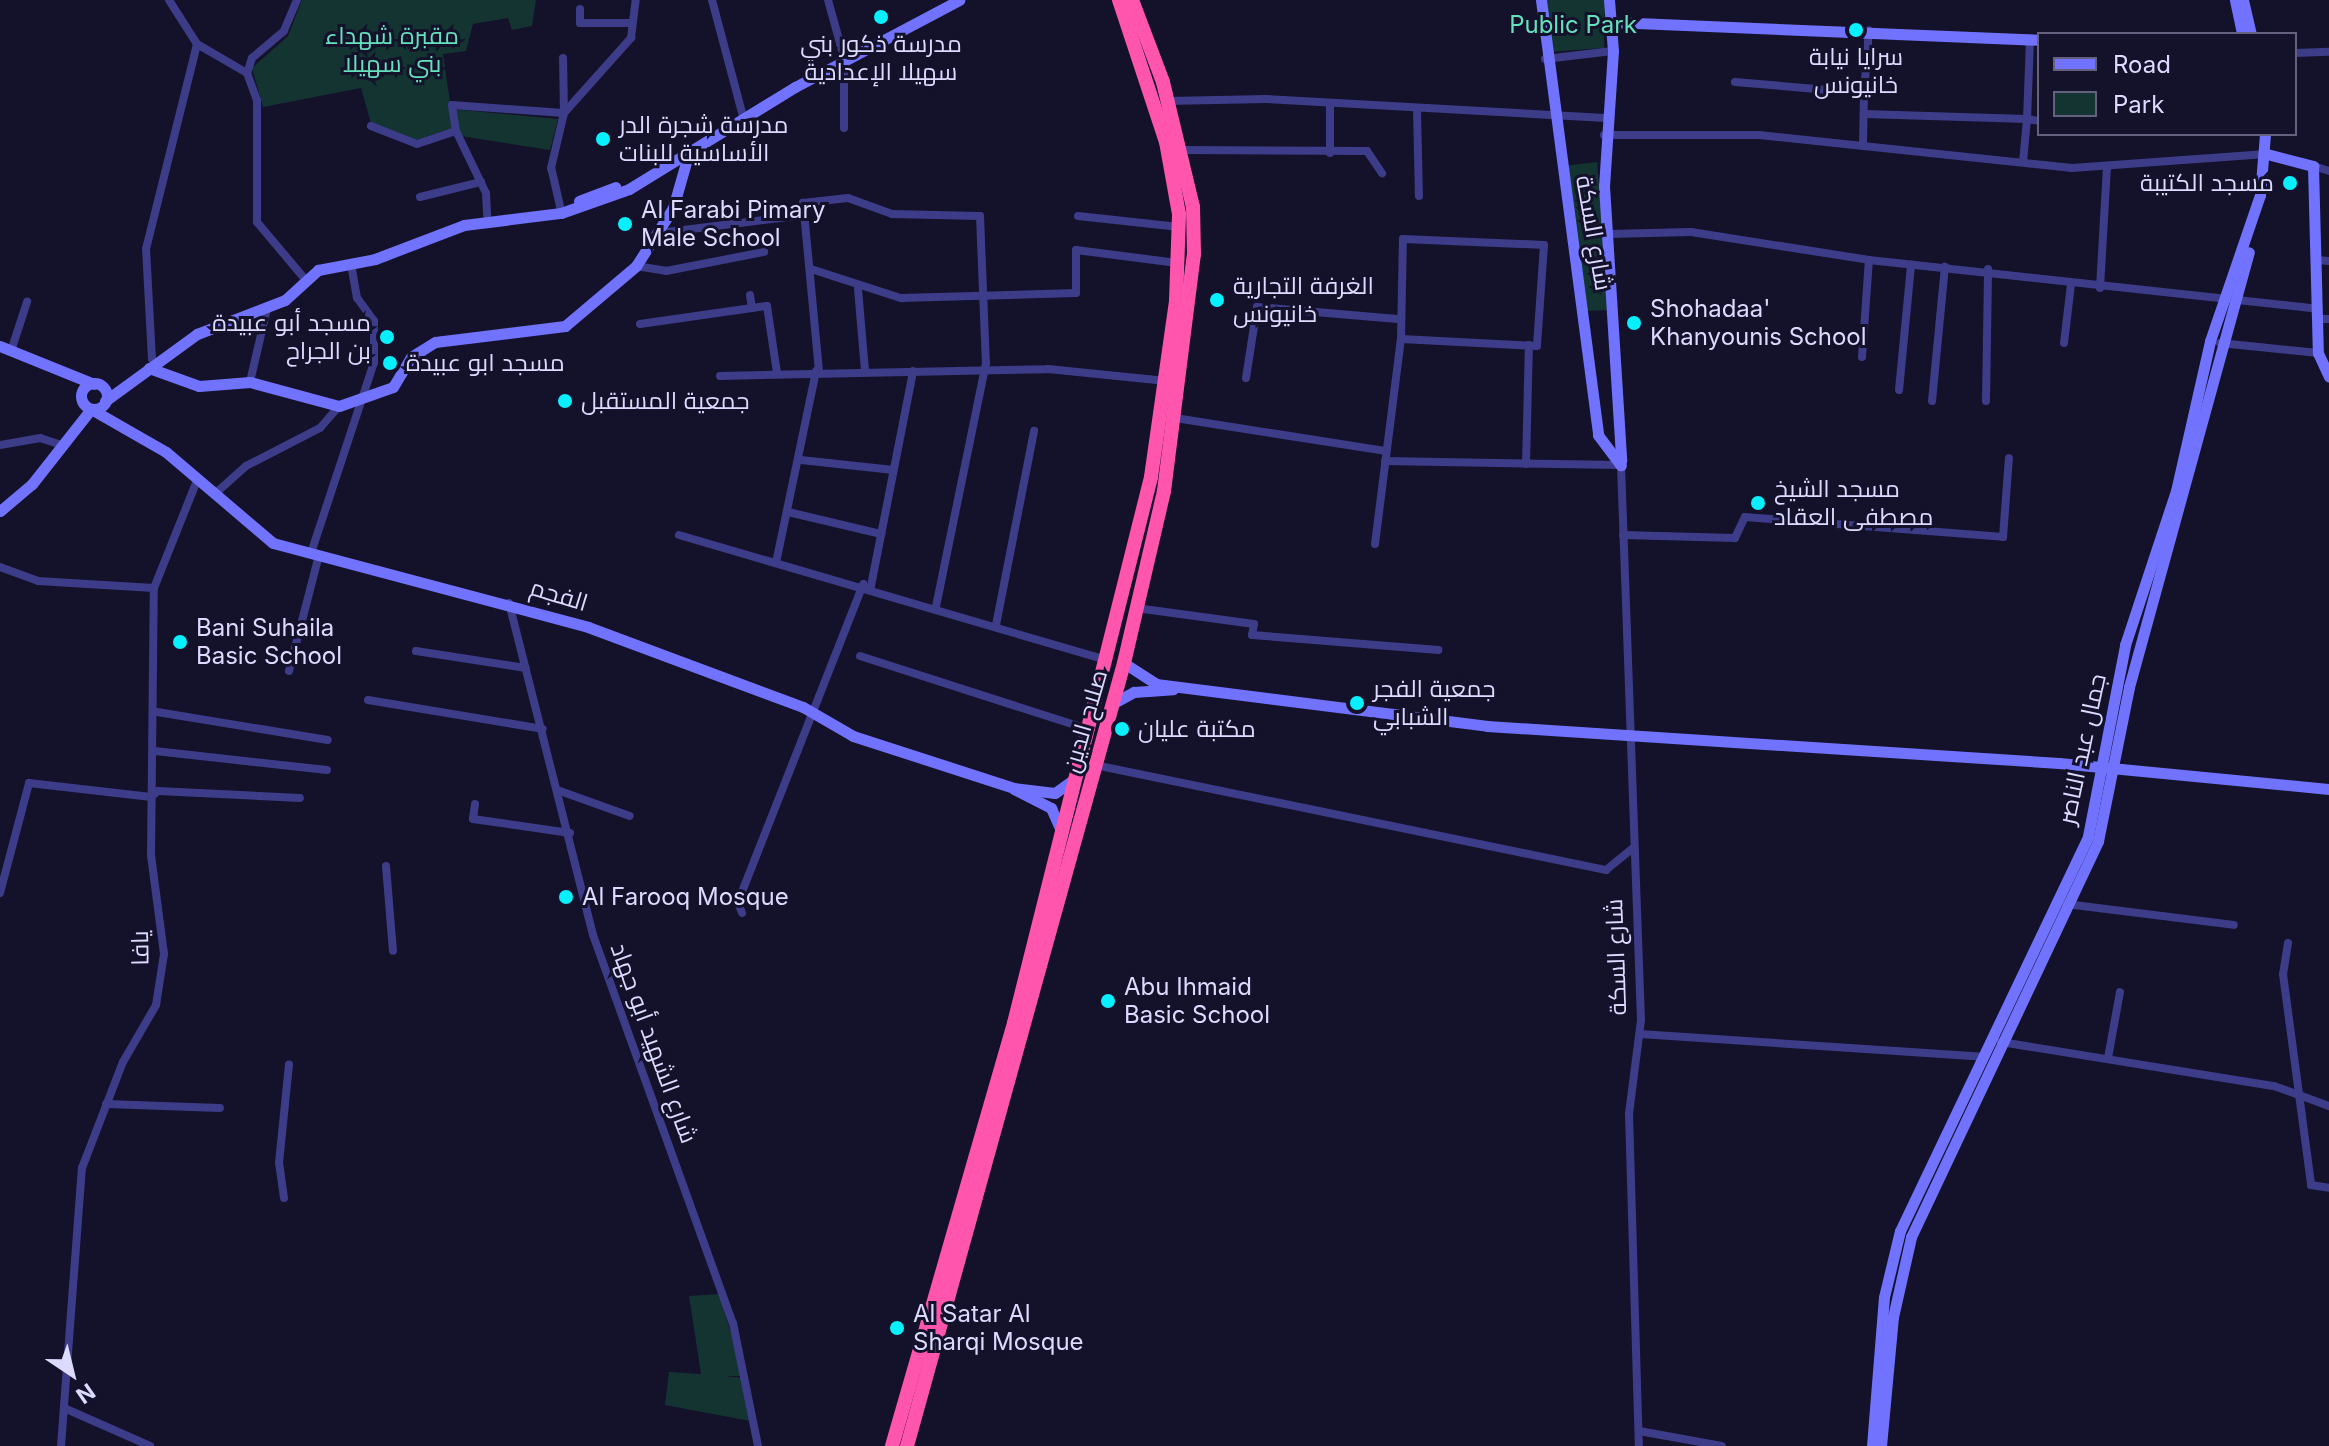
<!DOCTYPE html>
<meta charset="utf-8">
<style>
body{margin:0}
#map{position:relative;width:2329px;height:1446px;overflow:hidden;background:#14112a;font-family:Inter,Cairo,sans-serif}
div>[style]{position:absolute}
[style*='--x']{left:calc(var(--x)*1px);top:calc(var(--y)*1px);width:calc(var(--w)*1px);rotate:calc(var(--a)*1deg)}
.green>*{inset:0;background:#143432}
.street>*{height:8px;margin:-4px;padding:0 4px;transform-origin:4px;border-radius:4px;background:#3c3c89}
.secondary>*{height:11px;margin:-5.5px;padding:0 5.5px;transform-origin:5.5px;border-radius:5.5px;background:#7173ff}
.secondary>.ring{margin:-5.5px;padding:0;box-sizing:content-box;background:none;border:11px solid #7173ff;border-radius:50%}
.highway>*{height:14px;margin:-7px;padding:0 7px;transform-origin:7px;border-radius:7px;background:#ff55ad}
.dots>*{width:22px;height:22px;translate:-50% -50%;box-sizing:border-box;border:4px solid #14112a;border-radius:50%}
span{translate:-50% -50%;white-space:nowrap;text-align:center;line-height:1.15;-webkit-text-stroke:6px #14112a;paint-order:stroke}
.park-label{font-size:24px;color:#64e1bd}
.poi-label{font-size:24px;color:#dcdaff}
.left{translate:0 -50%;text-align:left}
.right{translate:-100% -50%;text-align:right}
.street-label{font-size:24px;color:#dcdaff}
.legend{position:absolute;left:2037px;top:32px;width:260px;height:104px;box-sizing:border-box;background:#14112a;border:2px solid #64617f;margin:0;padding:10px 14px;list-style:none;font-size:24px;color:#dcdaff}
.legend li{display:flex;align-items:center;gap:16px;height:40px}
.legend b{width:40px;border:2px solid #64617f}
.north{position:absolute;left:32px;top:1334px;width:80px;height:80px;-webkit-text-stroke:6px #14112a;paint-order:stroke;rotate:145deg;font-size:22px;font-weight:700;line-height:32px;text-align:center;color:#dcdaff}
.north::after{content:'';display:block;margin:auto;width:28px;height:36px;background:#dcdaff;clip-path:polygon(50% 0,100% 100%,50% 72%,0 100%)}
</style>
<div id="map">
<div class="green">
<div style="clip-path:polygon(302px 0,536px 0,532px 26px,512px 30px,508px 18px,473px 24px,466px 51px,443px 54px,451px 109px,558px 119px,550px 150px,461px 136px,456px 127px,413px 141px,371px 123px,361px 88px,263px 107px,252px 68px,288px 36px)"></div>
<div style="clip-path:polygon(1546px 0,1605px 0,1604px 48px,1549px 52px)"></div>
<div style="clip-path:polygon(1597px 162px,1610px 310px,1587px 311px,1563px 166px)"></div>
<div style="clip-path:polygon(719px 1294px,744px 1376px,725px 1376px,744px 1378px,750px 1421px,665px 1405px,669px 1372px,701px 1374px,689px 1296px)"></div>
</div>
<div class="street">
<div style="--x:169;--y:0;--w:52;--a:57.5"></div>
<div style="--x:197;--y:44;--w:58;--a:30.1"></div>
<div style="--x:297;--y:0;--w:34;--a:113"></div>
<div style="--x:284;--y:31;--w:42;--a:139.8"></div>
<div style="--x:252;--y:58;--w:16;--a:108"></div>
<div style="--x:247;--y:73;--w:29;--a:70"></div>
<div style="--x:257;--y:100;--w:122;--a:90"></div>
<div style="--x:257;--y:222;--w:73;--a:50"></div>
<div style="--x:712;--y:0;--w:117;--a:75.1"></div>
<div style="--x:828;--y:0;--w:56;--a:74.5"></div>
<div style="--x:580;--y:9;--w:14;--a:90"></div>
<div style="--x:580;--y:23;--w:52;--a:0"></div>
<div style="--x:2030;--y:39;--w:80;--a:92.1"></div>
<div style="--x:2027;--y:119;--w:12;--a:9"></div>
<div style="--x:2295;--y:53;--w:34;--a:-2"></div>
<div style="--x:1545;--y:59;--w:68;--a:-6.7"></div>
<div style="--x:1735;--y:82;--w:129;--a:4.9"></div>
<div style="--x:1864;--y:93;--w:63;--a:-85.5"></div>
<div style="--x:1167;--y:101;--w:99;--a:-1.2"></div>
<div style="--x:1266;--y:99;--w:340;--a:3.2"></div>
<div style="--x:1330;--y:105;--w:48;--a:90"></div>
<div style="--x:1417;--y:110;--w:86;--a:88.7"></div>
<div style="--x:1864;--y:114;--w:163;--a:1.8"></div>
<div style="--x:2027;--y:119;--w:43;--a:95.3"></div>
<div style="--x:371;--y:126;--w:49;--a:21.4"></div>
<div style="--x:417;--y:144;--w:41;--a:-18.4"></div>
<div style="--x:456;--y:131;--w:69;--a:64.2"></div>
<div style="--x:486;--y:193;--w:22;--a:87"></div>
<div style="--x:844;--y:128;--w:68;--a:-90"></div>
<div style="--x:456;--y:131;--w:26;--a:-99"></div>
<div style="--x:452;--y:105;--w:112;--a:4.1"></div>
<div style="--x:564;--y:113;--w:55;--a:-91"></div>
<div style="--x:1604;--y:135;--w:155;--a:0"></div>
<div style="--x:1759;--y:135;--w:315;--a:6"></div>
<div style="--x:2072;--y:168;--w:195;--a:-4.1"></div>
<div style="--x:1863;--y:146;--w:53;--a:-88.9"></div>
<div style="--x:1182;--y:150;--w:185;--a:0.3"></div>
<div style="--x:1367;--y:151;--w:27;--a:56"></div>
<div style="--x:2313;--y:166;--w:17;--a:17"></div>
<div style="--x:420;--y:197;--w:63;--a:-13.8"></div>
<div style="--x:560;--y:206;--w:39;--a:-103"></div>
<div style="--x:551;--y:168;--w:57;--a:-76.7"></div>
<div style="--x:564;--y:113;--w:101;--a:-48.2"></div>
<div style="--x:631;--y:38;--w:38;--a:-83"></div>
<div style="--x:1078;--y:216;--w:102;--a:6.2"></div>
<div style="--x:659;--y:233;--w:145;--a:-7.1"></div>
<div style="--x:1608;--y:234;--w:83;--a:-1.4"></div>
<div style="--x:1691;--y:232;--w:180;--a:8.9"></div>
<div style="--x:1869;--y:260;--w:451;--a:6.2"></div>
<div style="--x:2317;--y:260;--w:12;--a:5"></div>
<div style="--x:636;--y:266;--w:30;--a:9"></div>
<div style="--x:666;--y:271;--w:100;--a:-11"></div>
<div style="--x:811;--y:269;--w:95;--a:17.9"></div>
<div style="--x:901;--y:298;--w:175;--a:-1.6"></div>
<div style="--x:1076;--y:293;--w:43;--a:-90"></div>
<div style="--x:1076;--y:250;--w:102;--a:7.3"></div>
<div style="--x:2100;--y:288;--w:120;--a:-86.7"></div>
<div style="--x:858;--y:289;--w:82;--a:85.1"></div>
<div style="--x:752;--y:308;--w:15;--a:-8"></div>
<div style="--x:767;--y:306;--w:68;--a:81.5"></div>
<div style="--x:2317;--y:319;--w:12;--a:0"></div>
<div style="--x:640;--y:324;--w:113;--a:-8.1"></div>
<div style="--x:752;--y:308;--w:13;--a:-99"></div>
<div style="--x:2064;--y:343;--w:59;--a:-83.2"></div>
<div style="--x:2220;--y:343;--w:99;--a:5.8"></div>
<div style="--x:11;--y:351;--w:52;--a:-71.9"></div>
<div style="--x:1862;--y:357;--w:97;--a:-85.9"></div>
<div style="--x:152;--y:359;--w:110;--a:-93.1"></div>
<div style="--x:146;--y:249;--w:211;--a:-76"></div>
<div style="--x:819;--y:371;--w:169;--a:-95.4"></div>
<div style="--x:803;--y:203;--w:45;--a:-6.3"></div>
<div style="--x:848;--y:198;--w:47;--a:20"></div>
<div style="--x:892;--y:214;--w:88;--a:1.3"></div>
<div style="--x:980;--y:216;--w:147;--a:87.7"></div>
<div style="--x:986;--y:363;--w:249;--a:101.6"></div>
<div style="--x:720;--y:376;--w:328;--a:-1.2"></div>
<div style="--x:1048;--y:369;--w:119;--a:5.8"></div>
<div style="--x:1246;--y:378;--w:72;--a:-81.2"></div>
<div style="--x:1257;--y:307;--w:141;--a:4.9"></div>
<div style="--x:250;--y:382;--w:75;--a:-76.9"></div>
<div style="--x:1899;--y:390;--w:126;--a:-84.5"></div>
<div style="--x:1932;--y:401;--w:135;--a:-84.5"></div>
<div style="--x:1986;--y:401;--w:132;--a:-89.1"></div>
<div style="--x:1175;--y:418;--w:214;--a:8.9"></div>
<div style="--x:0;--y:445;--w:41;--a:-9.9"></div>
<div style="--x:40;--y:438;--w:22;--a:18"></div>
<div style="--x:801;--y:460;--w:93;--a:6.2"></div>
<div style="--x:1385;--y:461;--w:236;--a:1"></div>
<div style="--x:1621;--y:465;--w:555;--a:87.94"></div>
<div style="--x:1641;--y:1020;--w:95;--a:97.3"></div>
<div style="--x:1629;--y:1114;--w:332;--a:88.3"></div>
<div style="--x:1526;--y:464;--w:119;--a:-88.6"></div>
<div style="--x:217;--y:492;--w:39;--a:-42"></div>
<div style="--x:246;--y:466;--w:83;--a:-27.2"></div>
<div style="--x:320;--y:428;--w:29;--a:-49"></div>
<div style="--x:788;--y:512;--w:96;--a:13.3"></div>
<div style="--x:679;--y:535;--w:445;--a:16.3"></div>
<div style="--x:1623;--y:535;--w:112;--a:1.5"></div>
<div style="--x:1735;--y:538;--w:23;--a:-65"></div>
<div style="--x:1745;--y:517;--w:259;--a:4.4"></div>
<div style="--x:2003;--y:537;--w:79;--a:-85.7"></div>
<div style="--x:1375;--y:544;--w:207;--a:-82.8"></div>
<div style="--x:1401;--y:339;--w:100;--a:-88.9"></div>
<div style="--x:1403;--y:239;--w:141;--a:2.4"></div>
<div style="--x:1544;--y:245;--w:101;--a:94"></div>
<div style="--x:1537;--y:346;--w:136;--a:-177.1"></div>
<div style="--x:311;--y:553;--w:200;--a:-71.7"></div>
<div style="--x:374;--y:363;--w:42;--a:-90"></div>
<div style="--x:374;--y:321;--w:29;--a:-126"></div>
<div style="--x:357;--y:298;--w:35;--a:-100"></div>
<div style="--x:777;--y:558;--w:191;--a:-78.2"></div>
<div style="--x:0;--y:567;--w:40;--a:20.2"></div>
<div style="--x:38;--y:581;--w:116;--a:3.5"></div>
<div style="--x:871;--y:586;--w:219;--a:-78.9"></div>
<div style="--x:509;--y:603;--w:342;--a:75.8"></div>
<div style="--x:593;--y:935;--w:412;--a:70.2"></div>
<div style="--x:733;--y:1323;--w:126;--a:78.5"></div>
<div style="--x:1136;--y:608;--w:119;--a:7.7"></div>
<div style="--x:1254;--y:624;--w:11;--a:100"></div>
<div style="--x:1252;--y:635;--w:187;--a:4.6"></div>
<div style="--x:996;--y:625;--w:198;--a:-78.9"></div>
<div style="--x:416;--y:651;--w:111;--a:8.8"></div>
<div style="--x:860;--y:656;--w:239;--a:17.8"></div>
<div style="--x:289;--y:671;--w:120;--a:-75.5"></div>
<div style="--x:368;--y:700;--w:177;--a:9.4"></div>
<div style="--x:157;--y:712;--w:173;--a:9.3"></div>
<div style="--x:155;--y:751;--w:173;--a:6.3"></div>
<div style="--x:1095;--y:765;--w:522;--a:11.61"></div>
<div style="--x:1606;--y:870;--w:35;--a:-39"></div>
<div style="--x:560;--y:791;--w:74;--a:19.7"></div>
<div style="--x:475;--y:804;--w:15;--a:98"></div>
<div style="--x:473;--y:819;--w:98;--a:8.2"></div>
<div style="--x:386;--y:866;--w:85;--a:85.3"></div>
<div style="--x:0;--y:893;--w:114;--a:-75.2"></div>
<div style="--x:29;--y:783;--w:123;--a:6.5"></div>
<div style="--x:151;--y:797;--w:9;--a:-41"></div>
<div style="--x:158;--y:791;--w:142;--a:2.8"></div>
<div style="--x:2066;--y:904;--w:169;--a:7.1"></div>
<div style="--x:742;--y:913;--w:12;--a:-110"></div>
<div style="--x:738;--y:902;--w:342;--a:-68.5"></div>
<div style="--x:2288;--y:943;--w:31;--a:99"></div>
<div style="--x:2283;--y:974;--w:213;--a:82.4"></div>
<div style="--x:2311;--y:1185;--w:18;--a:9"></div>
<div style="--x:1640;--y:1034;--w:344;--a:3.8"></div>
<div style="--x:2001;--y:1042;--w:277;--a:9.2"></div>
<div style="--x:2274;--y:1086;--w:59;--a:20"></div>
<div style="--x:2108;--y:1058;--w:67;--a:-79.7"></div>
<div style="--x:106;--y:1104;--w:114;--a:2"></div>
<div style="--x:284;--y:1198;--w:35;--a:-98"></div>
<div style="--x:279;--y:1163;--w:99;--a:-84.2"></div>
<div style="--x:64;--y:1408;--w:94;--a:23.8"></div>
<div style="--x:1639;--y:1431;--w:84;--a:10.2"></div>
<div style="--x:61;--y:1446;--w:279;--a:-85.7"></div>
<div style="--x:82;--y:1168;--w:114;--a:-68.9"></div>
<div style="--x:123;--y:1062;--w:66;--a:-59.9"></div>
<div style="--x:156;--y:1005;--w:52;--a:-81.1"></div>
<div style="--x:164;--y:954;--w:100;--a:-97.5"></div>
<div style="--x:151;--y:855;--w:267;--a:-89.4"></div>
<div style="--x:154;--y:588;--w:118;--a:-68.2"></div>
</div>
<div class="secondary">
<div style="--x:1541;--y:0;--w:439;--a:82.5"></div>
<div style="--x:1598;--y:435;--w:38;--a:53"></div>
<div style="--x:1609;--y:0;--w:51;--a:85.5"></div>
<div style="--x:1613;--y:51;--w:135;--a:93.8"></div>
<div style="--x:1604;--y:186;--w:275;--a:86.4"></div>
<div style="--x:2235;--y:0;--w:35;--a:78"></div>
<div style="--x:2243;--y:0;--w:35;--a:77"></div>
<div style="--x:1613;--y:22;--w:426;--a:2.4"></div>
<div style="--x:2267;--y:154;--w:48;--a:14.6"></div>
<div style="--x:2313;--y:166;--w:187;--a:88.5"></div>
<div style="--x:2318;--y:353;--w:26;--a:65"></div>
<div style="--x:579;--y:201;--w:39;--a:-21"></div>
<div style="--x:0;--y:346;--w:101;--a:22"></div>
<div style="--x:149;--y:368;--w:53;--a:19.8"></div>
<div style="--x:199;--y:386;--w:51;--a:-4.5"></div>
<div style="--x:250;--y:382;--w:92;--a:15.1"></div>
<div style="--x:339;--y:406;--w:57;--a:-19.4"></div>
<div style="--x:393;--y:387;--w:35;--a:-59"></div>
<div style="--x:411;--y:357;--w:28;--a:-32"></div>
<div style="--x:435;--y:342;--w:131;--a:-7"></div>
<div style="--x:565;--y:326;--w:93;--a:-40.2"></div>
<div style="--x:636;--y:266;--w:69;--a:-57.5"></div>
<div style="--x:673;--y:208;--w:58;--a:-74.1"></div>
<div class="ring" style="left:81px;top:383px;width:15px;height:15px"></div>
<div style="--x:105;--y:401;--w:114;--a:-36.1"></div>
<div style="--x:197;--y:334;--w:94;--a:-21.1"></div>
<div style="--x:285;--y:300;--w:45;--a:-42.3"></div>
<div style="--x:318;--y:270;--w:58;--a:-10.9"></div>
<div style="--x:375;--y:259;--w:95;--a:-20.9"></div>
<div style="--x:464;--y:225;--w:98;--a:-7.1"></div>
<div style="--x:561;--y:213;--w:72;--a:-19.4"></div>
<div style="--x:629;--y:189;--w:195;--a:-31.6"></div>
<div style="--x:795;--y:87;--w:186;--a:-27.9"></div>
<div style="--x:0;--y:511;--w:42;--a:-40.2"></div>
<div style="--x:32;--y:484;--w:95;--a:-51.8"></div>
<div style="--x:91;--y:409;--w:86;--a:29.8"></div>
<div style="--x:166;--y:452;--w:140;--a:40.4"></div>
<div style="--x:273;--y:543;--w:326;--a:14.9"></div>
<div style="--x:588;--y:627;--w:229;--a:20.4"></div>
<div style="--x:803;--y:707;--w:58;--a:30.1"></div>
<div style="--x:853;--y:736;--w:169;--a:17.9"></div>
<div style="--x:1014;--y:788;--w:41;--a:7"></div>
<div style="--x:1055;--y:793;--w:24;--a:-36"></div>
<div style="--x:1124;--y:663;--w:38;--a:33"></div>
<div style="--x:1156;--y:684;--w:334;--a:7.2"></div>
<div style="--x:1487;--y:726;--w:573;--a:3.7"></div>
<div style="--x:2059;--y:763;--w:271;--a:5.5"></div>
<div style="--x:1112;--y:704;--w:25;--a:-29"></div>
<div style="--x:1134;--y:692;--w:39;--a:-4"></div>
<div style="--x:1014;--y:789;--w:42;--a:27.2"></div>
<div style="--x:1051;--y:808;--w:24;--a:66"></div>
<div style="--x:1872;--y:1446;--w:149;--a:-85.4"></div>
<div style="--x:1884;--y:1297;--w:68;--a:-76.4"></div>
<div style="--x:1900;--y:1231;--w:437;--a:-64.5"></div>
<div style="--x:2088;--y:836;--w:195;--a:-79"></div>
<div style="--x:2125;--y:645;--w:162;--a:-71.7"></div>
<div style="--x:2176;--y:491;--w:154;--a:-77.2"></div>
<div style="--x:2210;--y:341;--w:154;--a:-71.1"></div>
<div style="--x:2260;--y:195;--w:61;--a:-85.3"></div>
<div style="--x:1881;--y:1446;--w:130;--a:-84.7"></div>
<div style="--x:1893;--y:1317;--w:82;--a:-77.3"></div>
<div style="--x:1911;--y:1237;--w:438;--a:-64.7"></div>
<div style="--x:2098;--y:841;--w:157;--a:-78.6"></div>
<div style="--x:2129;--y:687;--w:451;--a:-74.6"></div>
</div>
<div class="highway">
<div style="--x:892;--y:1446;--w:440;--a:-73.9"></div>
<div style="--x:1014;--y:1023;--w:563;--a:-75.91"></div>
<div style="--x:1151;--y:477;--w:178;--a:-81.9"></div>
<div style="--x:1176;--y:301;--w:87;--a:-88"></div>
<div style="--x:1179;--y:214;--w:73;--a:-100.2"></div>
<div style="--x:1166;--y:142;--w:150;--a:-108.3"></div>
<div style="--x:907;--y:1446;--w:813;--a:-74.51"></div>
<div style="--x:1124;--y:663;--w:177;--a:-76.9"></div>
<div style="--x:1164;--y:491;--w:239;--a:-82.8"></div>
<div style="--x:1194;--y:254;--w:47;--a:-91.2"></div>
<div style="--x:1193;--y:207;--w:129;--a:-103.5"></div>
<div style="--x:1163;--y:82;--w:88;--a:-110.7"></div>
</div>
<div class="dots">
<div style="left:881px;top:17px;background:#06f0ff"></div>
<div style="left:1856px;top:30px;background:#06f0ff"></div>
<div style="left:603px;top:139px;background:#06f0ff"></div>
<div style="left:2290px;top:183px;background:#06f0ff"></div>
<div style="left:625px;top:224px;background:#06f0ff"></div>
<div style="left:1217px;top:300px;background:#06f0ff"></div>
<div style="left:1634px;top:323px;background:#06f0ff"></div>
<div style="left:387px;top:337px;background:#06f0ff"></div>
<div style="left:390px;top:363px;background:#06f0ff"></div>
<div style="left:565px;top:401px;background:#06f0ff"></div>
<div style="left:1758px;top:503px;background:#06f0ff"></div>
<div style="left:180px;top:642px;background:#06f0ff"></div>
<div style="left:1357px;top:703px;background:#06f0ff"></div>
<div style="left:1122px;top:729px;background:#06f0ff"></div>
<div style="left:566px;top:897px;background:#06f0ff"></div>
<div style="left:1108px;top:1001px;background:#06f0ff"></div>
<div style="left:897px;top:1328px;background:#06f0ff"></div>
</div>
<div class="park-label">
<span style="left:1573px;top:25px">Public Park</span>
<span style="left:392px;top:50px">مقبرة شهداء<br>بني سهيلا</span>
</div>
<div class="poi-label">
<span style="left:881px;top:58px">مدرسة ذكور بني<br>سهيلا الإعدادية</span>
<span style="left:1856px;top:71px">سرايا نيابة<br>خانيونس</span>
<span class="left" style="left:619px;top:139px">مدرسة شجرة الدر<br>الأساسية للبنات</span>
<span class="right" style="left:2274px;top:183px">مسجد الكتيبة</span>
<span class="left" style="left:641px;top:224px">Al Farabi Pimary<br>Male School</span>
<span class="left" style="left:1233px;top:300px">الغرفة التجارية<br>خانيونس</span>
<span class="left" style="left:1650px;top:323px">Shohadaa'<br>Khanyounis School</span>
<span class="right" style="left:371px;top:337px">مسجد أبو عبيدة<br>بن الجراح</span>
<span class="left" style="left:406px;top:363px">مسجد ابو عبيدة</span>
<span class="left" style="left:581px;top:401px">جمعية المستقبل</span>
<span class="left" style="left:1774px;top:503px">مسجد الشيخ<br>مصطفى العقاد</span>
<span class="left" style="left:196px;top:642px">Bani Suhaila<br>Basic School</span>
<span class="left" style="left:1373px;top:703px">جمعية الفجر<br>الشبابي</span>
<span class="left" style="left:1138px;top:729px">مكتبة عليان</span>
<span class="left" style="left:582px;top:897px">Al Farooq Mosque</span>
<span class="left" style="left:1124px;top:1001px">Abu Ihmaid<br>Basic School</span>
<span class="left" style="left:913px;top:1328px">Al Satar Al<br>Sharqi Mosque</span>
</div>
<div class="street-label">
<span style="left:1594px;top:233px;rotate:80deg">شارع السكة</span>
<span style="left:559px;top:595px;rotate:17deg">الفجم</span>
<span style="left:1085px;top:721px;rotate:-74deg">صلاح الدين</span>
<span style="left:2082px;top:749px;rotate:-78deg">جمال عبد الناصر</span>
<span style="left:140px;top:948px;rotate:-91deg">يافا</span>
<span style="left:1616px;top:957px;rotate:-92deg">شارع السكة</span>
<span style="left:654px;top:1043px;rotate:70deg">شارع الشهيد أبو جهاد</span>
</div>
<ul class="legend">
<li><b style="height:10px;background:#7173ff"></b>Road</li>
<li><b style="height:22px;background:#143432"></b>Park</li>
</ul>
<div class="north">N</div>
</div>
